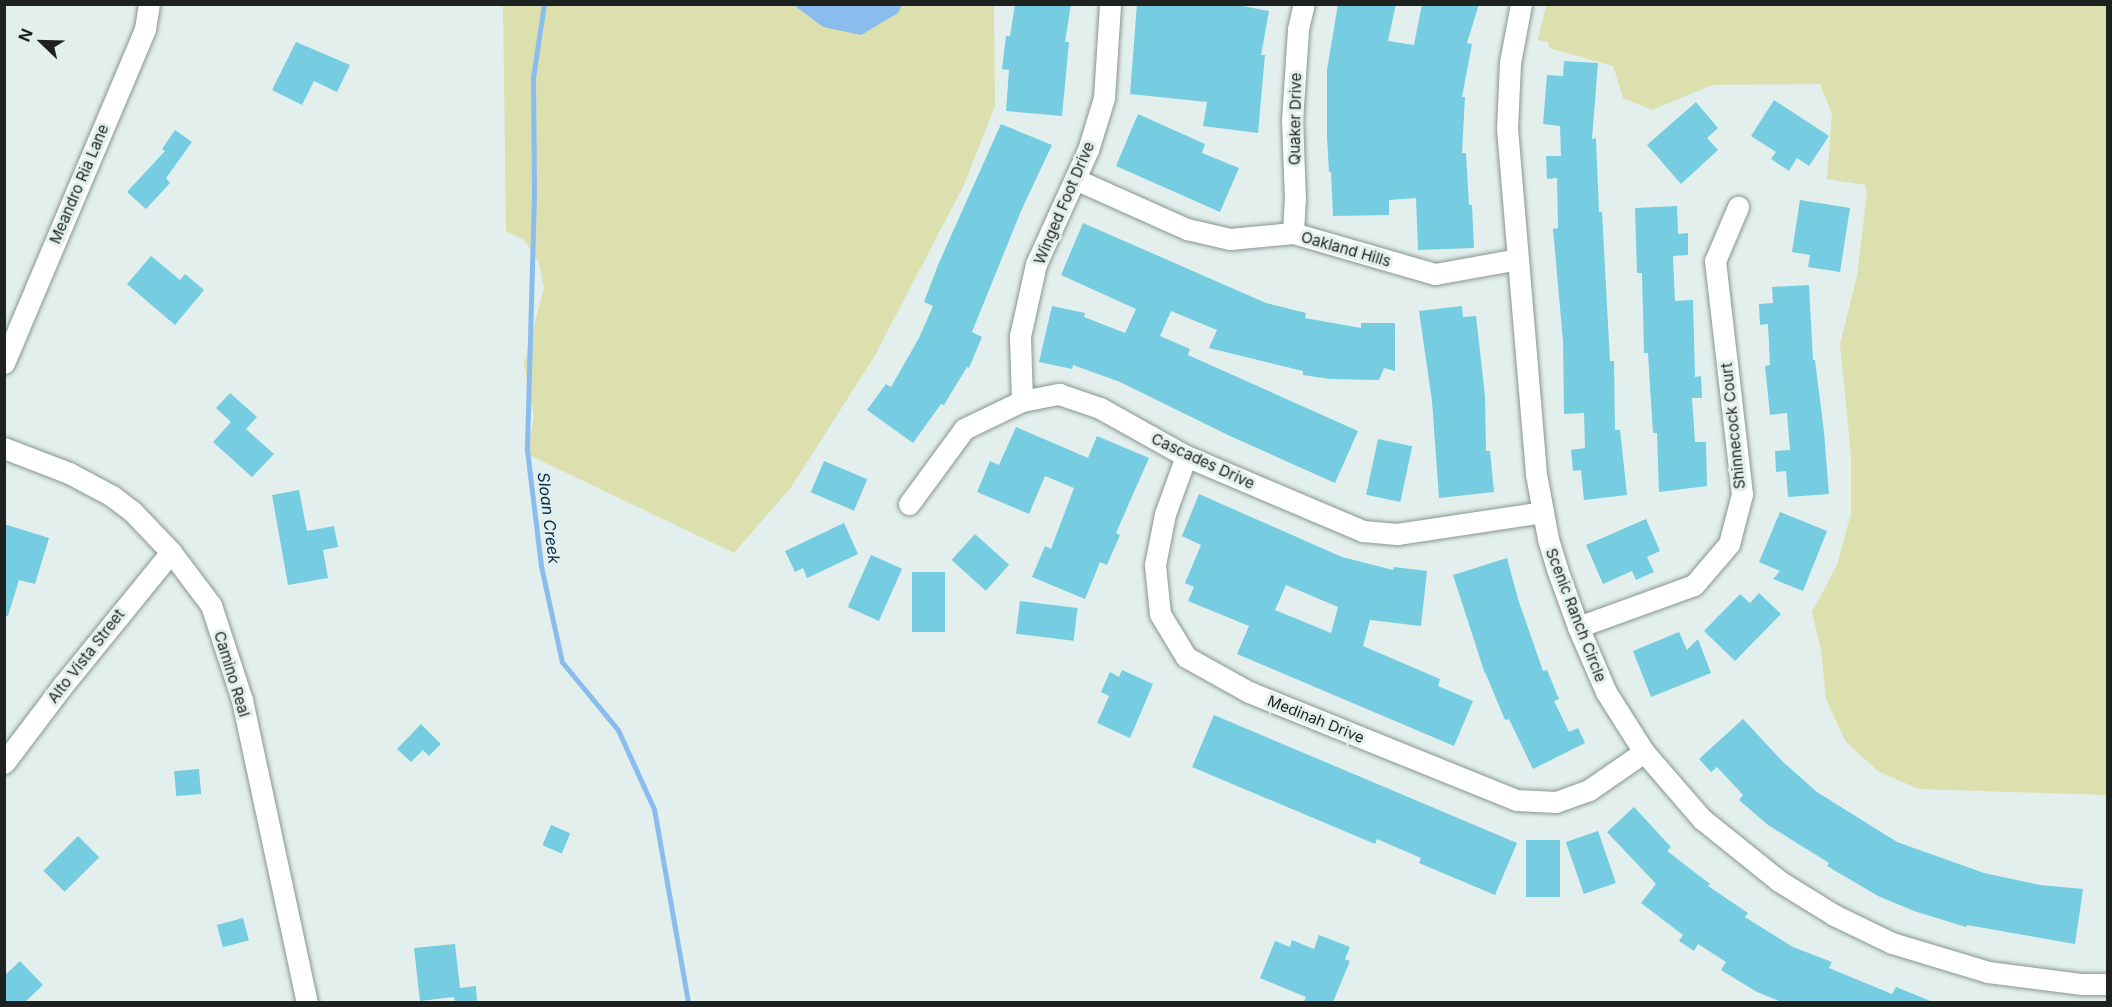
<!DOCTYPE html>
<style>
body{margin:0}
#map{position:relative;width:2112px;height:1007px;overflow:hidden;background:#e2efec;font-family:Inter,sans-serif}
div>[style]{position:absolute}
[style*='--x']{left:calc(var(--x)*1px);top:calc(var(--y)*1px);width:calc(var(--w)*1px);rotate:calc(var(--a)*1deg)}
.green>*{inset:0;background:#dce0af}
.water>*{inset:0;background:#8abced}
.stream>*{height:5px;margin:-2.5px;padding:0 2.5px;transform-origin:2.5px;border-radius:2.5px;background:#8abced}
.building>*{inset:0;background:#76cde1;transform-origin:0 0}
.roads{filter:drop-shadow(0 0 2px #889592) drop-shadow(0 0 2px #889592)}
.street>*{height:21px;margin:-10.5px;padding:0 10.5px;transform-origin:10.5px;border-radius:10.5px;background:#fff}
span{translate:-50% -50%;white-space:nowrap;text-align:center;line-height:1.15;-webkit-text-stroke:6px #e2efec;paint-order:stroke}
.street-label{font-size:15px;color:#1d2221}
.water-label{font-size:16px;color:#062c4c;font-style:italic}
.frame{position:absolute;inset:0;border:6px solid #1d2221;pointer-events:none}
.north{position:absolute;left:12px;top:12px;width:60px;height:60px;-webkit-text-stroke:4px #e2efec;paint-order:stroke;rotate:293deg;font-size:16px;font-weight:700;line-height:24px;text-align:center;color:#1d2221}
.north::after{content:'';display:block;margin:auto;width:21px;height:27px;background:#1d2221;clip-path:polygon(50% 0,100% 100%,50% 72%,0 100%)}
</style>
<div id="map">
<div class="green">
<div style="clip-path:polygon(503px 5px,994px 5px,995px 106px,964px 185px,874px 357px,792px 486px,734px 553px,527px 454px,534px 417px,524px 364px,544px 288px,539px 263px,524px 240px,506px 231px)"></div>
<div style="clip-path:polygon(1546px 5px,2107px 5px,2107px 795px,1919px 789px,1879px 772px,1846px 742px,1826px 699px,1821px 650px,1812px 612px,1837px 565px,1851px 513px,1851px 455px,1840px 344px,1857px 276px,1867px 192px,1865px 185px,1827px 179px,1832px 114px,1820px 84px,1712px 85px,1652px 110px,1623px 98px,1613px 66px,1549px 48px,1548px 42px,1538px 40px)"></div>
</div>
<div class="water">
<div style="clip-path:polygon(794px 5px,902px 5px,898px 13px,861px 35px,823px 27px)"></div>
</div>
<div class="stream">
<div style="--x:544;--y:4;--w:75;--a:98.5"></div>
<div style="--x:533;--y:78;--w:117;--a:89.5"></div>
<div style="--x:534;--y:195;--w:255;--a:91.6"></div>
<div style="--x:527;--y:450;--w:117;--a:83.1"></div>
<div style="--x:541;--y:566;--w:98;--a:77.7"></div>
<div style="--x:562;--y:662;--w:88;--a:50.5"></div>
<div style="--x:618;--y:730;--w:87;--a:65.5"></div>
<div style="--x:654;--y:809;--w:196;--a:80"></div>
</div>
<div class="building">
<div style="clip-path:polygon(1015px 4px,1071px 4px,1065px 42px,1069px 42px,1062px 116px,1006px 111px,1009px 70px,1002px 69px,1006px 36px,1010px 36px)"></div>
<div style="clip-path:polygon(1137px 4px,1232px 4px,1269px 11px,1261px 55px,1265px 55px,1258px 133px,1203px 126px,1207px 102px,1130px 94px)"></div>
<div style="clip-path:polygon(1338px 4px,1396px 4px,1388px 41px,1414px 45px,1422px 4px,1479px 4px,1467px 43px,1472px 44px,1462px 97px,1465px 97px,1462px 153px,1466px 153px,1469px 205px,1472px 205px,1474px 248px,1418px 250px,1416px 198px,1389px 200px,1389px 215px,1333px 216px,1331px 172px,1329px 172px,1327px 138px,1327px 70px)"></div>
<div style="clip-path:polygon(296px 42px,350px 65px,337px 92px,314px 81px,302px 105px,272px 90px)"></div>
<div style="clip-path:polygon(1564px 61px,1598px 63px,1592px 139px,1596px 138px,1599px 212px,1602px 212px,1610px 361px,1614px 361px,1615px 430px,1620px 430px,1627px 495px,1584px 500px,1581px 470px,1573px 471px,1571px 450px,1585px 448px,1584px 413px,1564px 414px,1563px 341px,1553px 229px,1558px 228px,1557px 178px,1547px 179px,1546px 156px,1561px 156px,1560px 126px,1543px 124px,1547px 75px,1563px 76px)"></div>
<div style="clip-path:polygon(1774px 100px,1829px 136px,1809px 166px,1797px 158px,1789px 171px,1771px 159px,1776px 152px,1751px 136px)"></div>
<div style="clip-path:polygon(1696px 102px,1718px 128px,1707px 138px,1718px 150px,1681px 184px,1647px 145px)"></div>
<div style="clip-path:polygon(1138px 114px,1205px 144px,1202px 153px,1239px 168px,1220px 212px,1116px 166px)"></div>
<div style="clip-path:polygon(1001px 124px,1052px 145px,1021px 211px,972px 332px,982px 337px,969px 368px,967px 367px,944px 405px,941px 404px,913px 443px,867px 410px,886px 384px,891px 387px,919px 338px,933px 306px,924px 302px,938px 265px)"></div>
<div style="clip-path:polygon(175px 130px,192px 142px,166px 178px,170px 183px,146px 209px,127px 192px,165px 151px,162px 149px)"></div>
<div style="clip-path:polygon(1800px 200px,1850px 208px,1840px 272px,1808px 267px,1810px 255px,1792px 252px)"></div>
<div style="clip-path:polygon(1677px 206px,1678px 234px,1688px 233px,1688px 255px,1673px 256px,1675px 301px,1693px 300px,1695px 377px,1701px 376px,1702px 398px,1692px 398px,1695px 442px,1706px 442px,1707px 486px,1659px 492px,1657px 433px,1653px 433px,1648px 353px,1644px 353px,1642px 273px,1637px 273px,1635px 208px)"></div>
<div style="clip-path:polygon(1083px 223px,1266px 303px,1306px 313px,1305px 318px,1361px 328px,1361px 323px,1395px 323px,1395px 371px,1384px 368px,1379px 380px,1330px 379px,1303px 375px,1303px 371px,1209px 348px,1217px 330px,1171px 311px,1160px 336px,1190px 349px,1188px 355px,1358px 431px,1335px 483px,1230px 436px,1120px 382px,1073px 365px,1072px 369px,1039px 362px,1052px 306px,1085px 313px,1084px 317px,1125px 333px,1136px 309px,1061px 275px)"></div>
<div style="clip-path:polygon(151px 256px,180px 280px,185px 274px,204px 290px,175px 325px,127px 284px)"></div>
<div style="clip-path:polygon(1809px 285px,1813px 360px,1815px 360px,1824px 432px,1829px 494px,1788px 497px,1786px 471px,1776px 472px,1775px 451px,1790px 450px,1787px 413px,1770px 415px,1765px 366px,1770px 365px,1768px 324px,1760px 325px,1759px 304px,1773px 303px,1772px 287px)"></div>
<div style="clip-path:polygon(1462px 306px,1463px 317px,1476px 316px,1485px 396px,1486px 451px,1490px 451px,1494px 492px,1439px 498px,1432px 401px,1419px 311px)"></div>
<div style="clip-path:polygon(230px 393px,257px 417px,246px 429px,274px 454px,252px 477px,213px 442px,231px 422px,216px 408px)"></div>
<div style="clip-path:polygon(1016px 427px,1088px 458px,1097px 436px,1149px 458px,1116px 533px,1120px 535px,1107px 565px,1100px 562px,1085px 599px,1032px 577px,1045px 546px,1051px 549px,1074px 488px,1045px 476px,1029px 514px,977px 492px,990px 461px,999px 465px)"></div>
<div style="left:1378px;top:439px;width:35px;height:57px;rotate:12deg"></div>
<div style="left:824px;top:461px;width:47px;height:34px;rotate:23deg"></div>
<div style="clip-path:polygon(299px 490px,307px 531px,334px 526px,338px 547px,323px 550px,328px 578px,288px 585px,272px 495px)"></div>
<div style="clip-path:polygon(evenodd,1199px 494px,1342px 557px,1393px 570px,1394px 567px,1427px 571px,1421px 626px,1370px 620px,1363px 646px,1440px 679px,1438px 686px,1473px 701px,1454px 746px,1237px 654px,1249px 626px,1188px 601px,1194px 587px,1185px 583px,1201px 545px,1182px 536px,1199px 494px,1286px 585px,1338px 607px,1331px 633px,1275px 610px,1286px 585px)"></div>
<div style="clip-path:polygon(1780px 512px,1827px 531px,1803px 591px,1773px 579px,1780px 571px,1759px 562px)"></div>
<div style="clip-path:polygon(1646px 519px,1660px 551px,1647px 557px,1654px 572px,1636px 580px,1632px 571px,1603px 584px,1586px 545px)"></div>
<div style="clip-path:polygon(844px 523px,858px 554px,807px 578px,803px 568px,795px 572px,785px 551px)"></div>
<div style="clip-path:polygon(4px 524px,49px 538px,35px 584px,19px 580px,8px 616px,4px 615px)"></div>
<div style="left:975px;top:534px;width:46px;height:35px;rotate:42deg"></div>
<div style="left:871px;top:555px;width:34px;height:57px;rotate:24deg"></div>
<div style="clip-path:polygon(1507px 558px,1518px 599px,1543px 671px,1547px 670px,1559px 699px,1554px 701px,1569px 732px,1578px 728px,1585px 743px,1533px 769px,1509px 719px,1505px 720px,1485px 672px,1485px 674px,1453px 575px)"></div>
<div style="left:912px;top:572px;width:33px;height:60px"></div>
<div style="clip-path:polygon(1759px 593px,1781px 614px,1735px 661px,1704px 631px,1740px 594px,1750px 603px)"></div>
<div style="left:1020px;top:601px;width:58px;height:33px;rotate:7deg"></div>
<div style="clip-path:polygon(1679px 632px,1687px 650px,1698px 639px,1711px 673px,1651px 697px,1633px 651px)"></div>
<div style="clip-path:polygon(1122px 670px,1153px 684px,1130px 738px,1097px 723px,1109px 696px,1101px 692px,1110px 672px,1119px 677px)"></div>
<div style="clip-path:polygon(1214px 715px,1517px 843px,1495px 895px,1419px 863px,1421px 858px,1377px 839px,1375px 844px,1192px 767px)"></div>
<div style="clip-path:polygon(1743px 719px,1782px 761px,1817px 792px,1897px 842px,1984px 873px,2040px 885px,2083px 889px,2075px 944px,1967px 925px,1966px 927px,1914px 911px,1878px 896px,1827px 866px,1829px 863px,1768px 825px,1739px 800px,1743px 795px,1717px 767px,1711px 772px,1699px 759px)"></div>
<div style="clip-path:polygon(421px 724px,441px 744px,429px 756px,423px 750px,411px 762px,397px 749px)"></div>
<div style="left:199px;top:769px;width:25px;height:25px;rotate:85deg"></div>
<div style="clip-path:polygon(1634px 807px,1671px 847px,1667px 851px,1710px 884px,1708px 886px,1748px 913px,1745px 917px,1793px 947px,1832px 962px,1829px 968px,1892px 994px,1896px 987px,1933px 1002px,1782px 1002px,1757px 992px,1721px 970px,1726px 962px,1698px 944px,1694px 951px,1679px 941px,1683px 935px,1641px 903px,1656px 884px,1607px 832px)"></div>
<div style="left:551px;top:825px;width:21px;height:22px;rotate:23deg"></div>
<div style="left:1598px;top:831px;width:55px;height:34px;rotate:71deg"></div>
<div style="left:78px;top:836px;width:30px;height:49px;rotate:45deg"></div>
<div style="left:1526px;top:840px;width:34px;height:57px"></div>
<div style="left:243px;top:918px;width:23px;height:27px;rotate:75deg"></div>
<div style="clip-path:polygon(1319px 935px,1350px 947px,1345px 959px,1350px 961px,1333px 1002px,1304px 1002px,1306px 997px,1260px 978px,1275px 941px,1290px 947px,1292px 940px,1314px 949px)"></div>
<div style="clip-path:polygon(455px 944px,460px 988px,476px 986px,477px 1002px,455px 1002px,454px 997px,420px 1001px,414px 948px)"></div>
<div style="clip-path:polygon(20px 961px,43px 985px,25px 1002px,4px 1002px,4px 976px)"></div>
</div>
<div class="roads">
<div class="street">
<div style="--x:1521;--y:4;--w:60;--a:100.6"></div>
<div style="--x:1510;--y:63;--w:65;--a:92.6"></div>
<div style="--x:1507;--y:128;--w:347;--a:85.2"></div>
<div style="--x:1536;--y:474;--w:66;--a:79.5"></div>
<div style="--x:1548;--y:539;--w:31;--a:73"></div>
<div style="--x:1557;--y:569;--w:62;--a:70.1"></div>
<div style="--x:1578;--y:627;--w:71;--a:66.7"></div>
<div style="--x:1606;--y:692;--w:71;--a:57.7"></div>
<div style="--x:1644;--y:752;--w:89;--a:49.1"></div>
<div style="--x:1702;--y:819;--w:99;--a:38.8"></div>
<div style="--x:1779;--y:881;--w:65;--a:31.7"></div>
<div style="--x:1834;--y:915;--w:64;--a:25.8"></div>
<div style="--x:1892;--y:943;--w:100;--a:16.8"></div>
<div style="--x:1988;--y:972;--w:95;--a:7.3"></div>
<div style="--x:2082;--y:984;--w:26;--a:0"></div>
<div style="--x:1075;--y:179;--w:123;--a:24.1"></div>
<div style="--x:1187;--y:229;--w:44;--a:13.1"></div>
<div style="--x:1230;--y:239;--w:63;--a:-5.4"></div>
<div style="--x:1293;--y:233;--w:148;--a:16.1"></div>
<div style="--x:1435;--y:274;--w:84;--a:-10.2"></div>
<div style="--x:1293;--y:233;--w:33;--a:-87"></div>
<div style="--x:1295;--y:200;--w:80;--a:-92.1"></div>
<div style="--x:1292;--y:120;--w:91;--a:-86.2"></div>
<div style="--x:1298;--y:29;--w:26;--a:-77"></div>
<div style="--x:4;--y:363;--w:363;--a:-67.1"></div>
<div style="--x:145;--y:29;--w:25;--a:-81"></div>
<div style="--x:1022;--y:401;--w:65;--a:-91.8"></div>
<div style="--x:1020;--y:336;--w:74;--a:-77.5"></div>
<div style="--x:1036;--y:264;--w:125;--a:-65.5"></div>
<div style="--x:1088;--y:150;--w:54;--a:-72.9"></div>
<div style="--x:1104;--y:98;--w:94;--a:-86.3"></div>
<div style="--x:4;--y:448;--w:70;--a:21"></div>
<div style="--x:69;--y:473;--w:49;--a:28.1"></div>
<div style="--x:112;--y:496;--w:25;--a:37"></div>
<div style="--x:132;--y:511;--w:57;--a:46.4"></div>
<div style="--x:171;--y:552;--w:66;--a:53"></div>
<div style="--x:211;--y:605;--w:100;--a:71.9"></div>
<div style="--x:242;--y:700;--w:309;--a:77.9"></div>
<div style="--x:1186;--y:456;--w:62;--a:109.9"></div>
<div style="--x:1165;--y:514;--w:52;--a:101.1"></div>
<div style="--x:1155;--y:565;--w:49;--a:84.2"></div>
<div style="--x:1160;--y:614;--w:50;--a:58.8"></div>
<div style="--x:1186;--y:657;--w:72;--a:29.1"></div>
<div style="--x:1249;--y:692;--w:288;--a:22"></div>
<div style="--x:1516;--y:800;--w:40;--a:2.9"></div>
<div style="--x:1556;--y:802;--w:35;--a:-20"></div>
<div style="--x:1589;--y:790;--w:67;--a:-34.6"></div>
<div style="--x:909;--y:504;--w:93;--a:-53.7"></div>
<div style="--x:964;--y:429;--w:64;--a:-25.8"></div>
<div style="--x:1022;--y:401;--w:38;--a:-11"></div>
<div style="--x:1059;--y:394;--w:43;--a:18.9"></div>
<div style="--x:1100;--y:408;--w:98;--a:29.2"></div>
<div style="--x:1186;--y:456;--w:192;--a:23"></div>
<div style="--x:1363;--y:531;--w:34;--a:5"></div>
<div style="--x:1397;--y:534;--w:147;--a:-8.6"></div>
<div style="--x:1578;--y:627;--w:123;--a:-19.9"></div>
<div style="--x:1694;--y:585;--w:54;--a:-49.5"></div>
<div style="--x:1729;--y:544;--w:52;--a:-75.4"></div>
<div style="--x:1742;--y:494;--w:235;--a:-96.6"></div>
<div style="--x:1715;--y:261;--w:59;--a:-66.9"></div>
<div style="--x:4;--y:763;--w:98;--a:-52.9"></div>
<div style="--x:63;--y:685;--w:171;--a:-50.9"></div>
</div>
</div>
<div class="street-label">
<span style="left:1295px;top:119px;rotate:-89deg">Quaker Drive</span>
<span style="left:79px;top:184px;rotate:-67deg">Meandro Ria Lane</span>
<span style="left:1064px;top:203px;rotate:-67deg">Winged Foot Drive</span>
<span style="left:1346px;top:249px;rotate:16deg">Oakland Hills</span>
<span style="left:1733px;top:426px;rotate:-96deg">Shinnecock Court</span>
<span style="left:1203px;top:461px;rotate:25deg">Cascades Drive</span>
<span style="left:1576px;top:615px;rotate:69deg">Scenic Ranch Circle</span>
<span style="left:86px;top:656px;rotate:-52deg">Alto Vista Street</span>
<span style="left:232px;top:674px;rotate:73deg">Camino Real</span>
<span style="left:1316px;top:719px;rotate:22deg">Medinah Drive</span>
</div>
<div class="water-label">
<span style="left:549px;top:518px;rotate:83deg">Sloan Creek</span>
</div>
<div class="frame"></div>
<div class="north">N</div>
</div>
